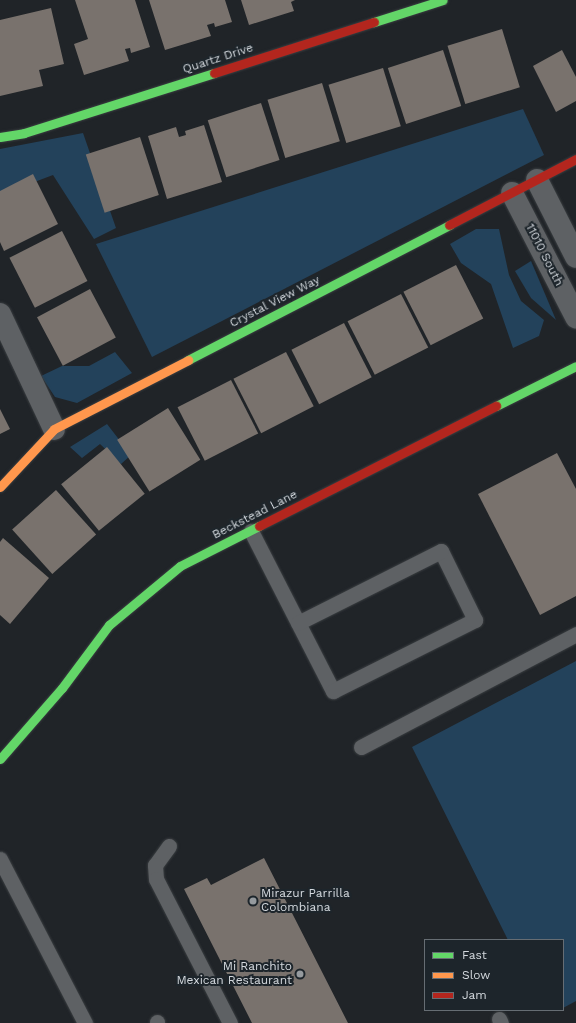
<!DOCTYPE html>
<style>
body{margin:0}
#map{position:relative;width:576px;height:1023px;overflow:hidden;background:#202428;font-family:"Work Sans",sans-serif}
div>[style]{position:absolute}
[style*='--x']{left:calc(var(--x)*1px);top:calc(var(--y)*1px);width:calc(var(--w)*1px);rotate:calc(var(--a)*1deg)}
.green>*{inset:0;background:#23425b}
.building>*{inset:0;background:#79726d;transform-origin:0 0}
.roads{filter:drop-shadow(0 0 1px #3a3e41) drop-shadow(0 0 1px #3a3e41)}
.lane>*{height:15px;margin:-7.5px;padding:0 7.5px;transform-origin:7.5px;border-radius:7.5px;background:#5e6164}
.street>*{height:22px;margin:-11px;padding:0 11px;transform-origin:11px;border-radius:11px;background:#5e6164}
.fast>*{height:9px;margin:-4.5px;padding:0 4.5px;transform-origin:4.5px;border-radius:4.5px;background:#63d668}
.slow>*{height:9px;margin:-4.5px;padding:0 4.5px;transform-origin:4.5px;border-radius:4.5px;background:#ff974d}
.jam>*{height:9px;margin:-4.5px;padding:0 4.5px;transform-origin:4.5px;border-radius:4.5px;background:#b3261e}
.dots>*{width:11px;height:11px;translate:-50% -50%;box-sizing:border-box;border:2px solid #1d252b;border-radius:50%}
span{translate:-50% -50%;white-space:nowrap;text-align:center;line-height:1.15;-webkit-text-stroke:4px #1d252b;paint-order:stroke}
.street-label{font-size:12px;color:#d4d9de}
.poi-label{font-size:12px;color:#d4d9de}
.left{translate:0 -50%;text-align:left}
.right{translate:-100% -50%;text-align:right}
.legend{position:absolute;left:424px;top:939px;width:140px;height:72px;box-sizing:border-box;background:#1d252b;border:1px solid #666d73;margin:0;padding:5px 7px;list-style:none;font-size:12px;color:#d4d9de}
.legend li{display:flex;align-items:center;gap:8px;height:20px}
.legend b{width:20px;border:1px solid #666d73}
</style>
<div id="map">
<div class="green">
<div style="clip-path:polygon(523px 109px,544px 155px,152px 357px,96px 244px)"></div>
<div style="clip-path:polygon(83px 133px,116px 228px,94px 239px,53px 175px,0 195px,0 149px)"></div>
<div style="clip-path:polygon(476px 229px,499px 229px,509px 275px,521px 301px,544px 320px,539px 336px,513px 348px,491px 284px,461px 263px,450px 244px)"></div>
<div style="clip-path:polygon(531px 261px,556px 320px,531px 298px,515px 271px)"></div>
<div style="clip-path:polygon(115px 352px,132px 373px,77px 403px,55px 397px,41px 376px,62px 366px,89px 366px)"></div>
<div style="clip-path:polygon(107px 424px,131px 455px,121px 464px,100px 444px,82px 458px,70px 447px)"></div>
<div style="clip-path:polygon(576px 661px,576px 1001px,563px 1008px,563px 940px,508px 940px,412px 747px)"></div>
</div>
<div class="building">
<div style="clip-path:polygon(75px 0,135px 0,150px 47px,131px 53px,130px 48px,125px 49px,129px 61px,84px 75px,74px 44px,88px 39px)"></div>
<div style="clip-path:polygon(149px 0,225px 0,232px 22px,215px 27px,214px 23px,207px 25px,211px 36px,165px 50px)"></div>
<div style="clip-path:polygon(241px 0,295px 0,291px 2px,294px 11px,249px 25px)"></div>
<div style="clip-path:polygon(51px 8px,64px 64px,39px 70px,43px 86px,0 96px,0 20px)"></div>
<div style="left:502px;top:29px;width:61px;height:57px;rotate:73deg"></div>
<div style="left:443px;top:50px;width:59px;height:58px;rotate:72deg"></div>
<div style="clip-path:polygon(562px 50px,576px 77px,576px 101px,556px 112px,533px 66px)"></div>
<div style="left:383px;top:68px;width:61px;height:57px;rotate:73deg"></div>
<div style="left:322px;top:83px;width:61px;height:57px;rotate:73deg"></div>
<div style="left:261px;top:103px;width:60px;height:56px;rotate:72deg"></div>
<div style="clip-path:polygon(204px 125px,222px 182px,167px 199px,148px 136px,176px 127px,179px 137px,186px 135px,185px 131px)"></div>
<div style="left:140px;top:137px;width:61px;height:57px;rotate:72deg"></div>
<div style="clip-path:polygon(33px 174px,58px 224px,4px 251px,0 242px,0 191px)"></div>
<div style="left:62px;top:231px;width:56px;height:59px;rotate:63deg"></div>
<div style="left:456px;top:265px;width:60px;height:59px;rotate:63deg"></div>
<div style="left:90px;top:289px;width:55px;height:60px;rotate:62deg"></div>
<div style="left:401px;top:294px;width:60px;height:60px;rotate:63deg"></div>
<div style="left:344px;top:323px;width:61px;height:59px;rotate:63deg"></div>
<div style="left:286px;top:352px;width:61px;height:59px;rotate:63deg"></div>
<div style="left:231px;top:380px;width:60px;height:60px;rotate:63deg"></div>
<div style="left:168px;top:408px;width:61px;height:60px;rotate:58deg"></div>
<div style="clip-path:polygon(0 409px,10px 429px,0 434px)"></div>
<div style="left:107px;top:447px;width:60px;height:59px;rotate:51deg"></div>
<div style="clip-path:polygon(557px 453px,576px 489px,576px 596px,540px 615px,478px 494px)"></div>
<div style="left:56px;top:490px;width:60px;height:59px;rotate:48deg"></div>
<div style="clip-path:polygon(3px 538px,49px 578px,10px 624px,0 615px,0 542px)"></div>
<div style="clip-path:polygon(264px 858px,348px 1023px,252px 1023px,184px 889px,207px 878px,211px 885px)"></div>
</div>
<div class="roads">
<div class="lane">
<div style="--x:251;--y:531;--w:180;--a:62.9"></div>
<div style="--x:333;--y:691;--w:159;--a:-26.6"></div>
<div style="--x:475;--y:620;--w:77;--a:-116.2"></div>
<div style="--x:441;--y:551;--w:160;--a:153.3"></div>
<div style="--x:361;--y:747;--w:243;--a:-27.7"></div>
<div style="--x:169;--y:846;--w:24;--a:126"></div>
<div style="--x:155;--y:865;--w:14;--a:86"></div>
<div style="--x:156;--y:879;--w:162;--a:62.8"></div>
<div style="--x:0;--y:859;--w:185;--a:62.6"></div>
<div style="--x:499;--y:1019;--w:4;--a:63"></div>
<div style="--x:157;--y:1022;--w:1;--a:90"></div>
</div>
<div class="street">
<div style="--x:537;--y:180;--w:86;--a:63.1"></div>
<div style="--x:512;--y:193;--w:140;--a:62.7"></div>
<div style="--x:0;--y:314;--w:127;--a:64.8"></div>
</div>
<div class="fast">
<div style="--x:374;--y:22;--w:72;--a:-17.7"></div>
<div style="--x:0;--y:137;--w:24;--a:-9"></div>
<div style="--x:24;--y:133;--w:199;--a:-17.5"></div>
<div style="--x:188;--y:360;--w:294;--a:-27.3"></div>
<div style="--x:496;--y:406;--w:89;--a:-26.6"></div>
<div style="--x:0;--y:759;--w:94;--a:-48.9"></div>
<div style="--x:62;--y:688;--w:79;--a:-53.3"></div>
<div style="--x:109;--y:625;--w:92;--a:-39.7"></div>
<div style="--x:180;--y:566;--w:89;--a:-26.9"></div>
</div>
<div class="slow">
<div style="--x:0;--y:487;--w:79;--a:-47"></div>
<div style="--x:54;--y:429;--w:151;--a:-27.2"></div>
</div>
<div class="jam">
<div style="--x:214;--y:73;--w:168;--a:-17.7"></div>
<div style="--x:449;--y:225;--w:143;--a:-27.5"></div>
<div style="--x:259;--y:526;--w:266;--a:-26.9"></div>
</div>
</div>
<div class="dots">
<div style="left:253px;top:901px;background:#959a9e"></div>
<div style="left:300px;top:974px;background:#959a9e"></div>
</div>
<div class="street-label">
<span style="left:218px;top:59px;rotate:-18deg">Quartz Drive</span>
<span style="left:544px;top:255px;rotate:63deg">11010 South</span>
<span style="left:275px;top:302px;rotate:-27deg">Crystal View Way</span>
<span style="left:255px;top:515px;rotate:-27deg">Beckstead Lane</span>
</div>
<div class="poi-label">
<span class="left" style="left:261px;top:901px">Mirazur Parrilla<br>Colombiana</span>
<span class="right" style="left:292px;top:974px">Mi Ranchito<br>Mexican Restaurant</span>
</div>
<ul class="legend">
<li><b style="height:5px;background:#63d668"></b>Fast</li>
<li><b style="height:5px;background:#ff974d"></b>Slow</li>
<li><b style="height:5px;background:#b3261e"></b>Jam</li>
</ul>
</div>
